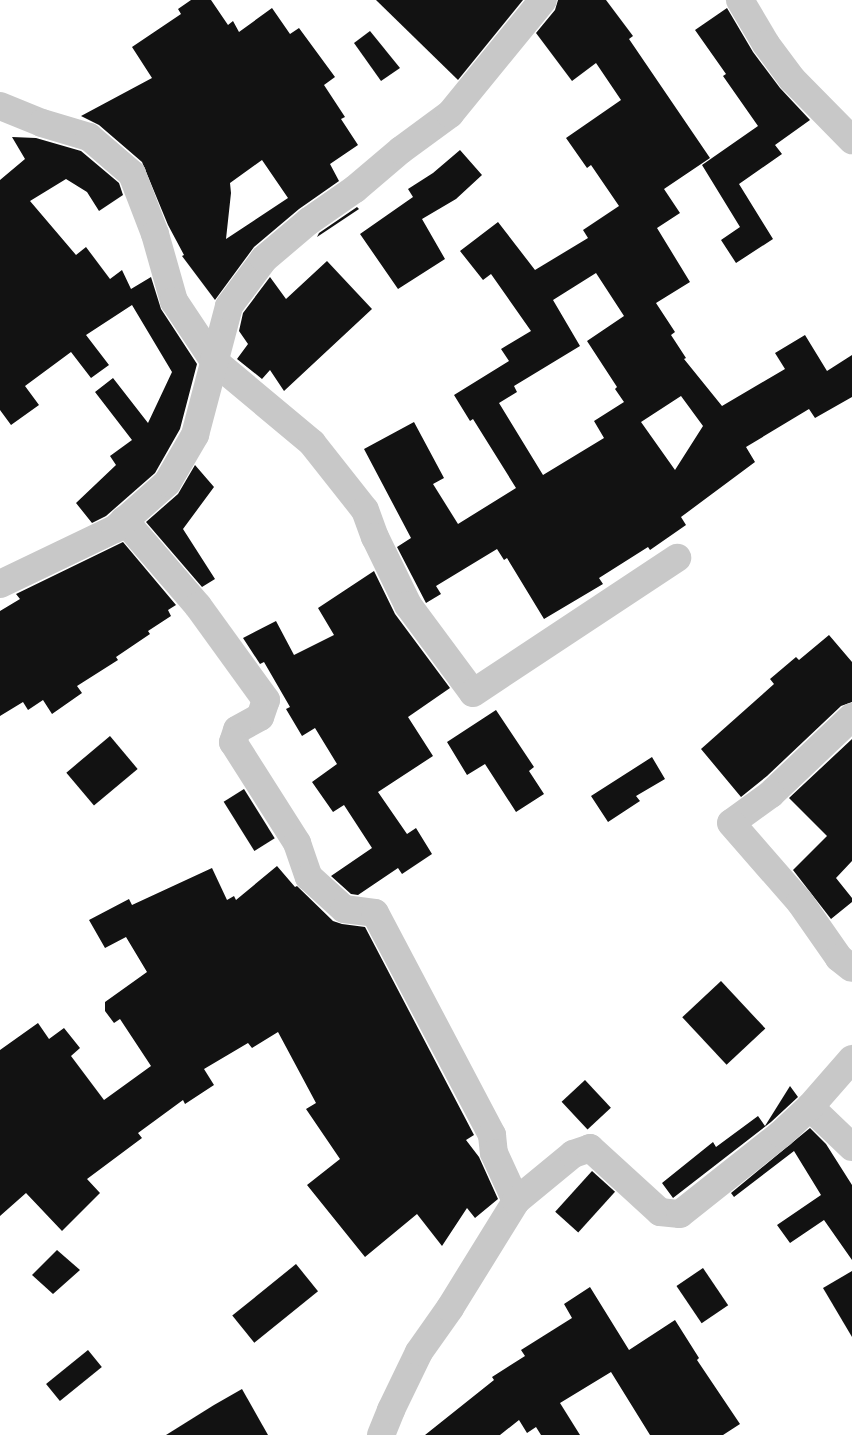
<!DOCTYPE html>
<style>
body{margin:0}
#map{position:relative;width:852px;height:1435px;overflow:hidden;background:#fff;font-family:Overpass,sans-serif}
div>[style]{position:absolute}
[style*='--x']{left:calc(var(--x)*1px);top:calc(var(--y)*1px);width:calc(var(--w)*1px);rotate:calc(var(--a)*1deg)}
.building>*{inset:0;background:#121212;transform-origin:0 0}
.minor>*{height:28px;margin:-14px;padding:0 14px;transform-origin:14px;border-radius:14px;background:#c8c8c8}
span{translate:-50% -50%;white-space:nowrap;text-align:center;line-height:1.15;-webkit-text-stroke:5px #fff;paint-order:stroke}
</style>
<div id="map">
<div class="building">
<div style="clip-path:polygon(evenodd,191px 0,211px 0,228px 25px,233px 21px,239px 32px,272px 8px,290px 34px,299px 28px,335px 77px,324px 85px,345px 117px,341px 119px,358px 145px,330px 164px,339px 181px,299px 209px,254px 247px,215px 300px,182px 256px,184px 255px,168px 225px,142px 162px,99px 125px,81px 116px,152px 78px,132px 47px,181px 14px,178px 9px,191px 0,262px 160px,288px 198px,226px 239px,231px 193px,230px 183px,262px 160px)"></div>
<div style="clip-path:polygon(376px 0,523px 0,458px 80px)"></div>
<div style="clip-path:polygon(evenodd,558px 0,606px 0,633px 36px,629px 39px,710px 158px,664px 189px,680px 213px,657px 228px,690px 282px,656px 303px,675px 332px,671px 335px,686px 358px,684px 359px,722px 406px,785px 369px,775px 353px,805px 335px,827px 371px,852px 355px,852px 397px,815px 418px,809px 409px,746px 447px,755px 462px,681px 517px,686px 525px,650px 550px,648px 547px,599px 578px,603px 584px,544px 619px,507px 558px,504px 560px,497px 549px,436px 586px,441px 594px,426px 603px,397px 547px,411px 538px,364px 449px,414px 422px,444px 478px,433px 484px,458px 524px,516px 488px,473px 419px,470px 421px,454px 395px,509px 361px,501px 349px,531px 331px,491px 274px,483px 280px,460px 251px,498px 222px,535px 270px,588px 238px,583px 230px,619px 206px,591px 165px,587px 168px,566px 138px,621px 100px,596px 63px,572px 81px,536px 33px,555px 10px,558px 0,596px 273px,624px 316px,587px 341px,617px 387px,615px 389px,624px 402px,594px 421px,604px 438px,543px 475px,499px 403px,517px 392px,514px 386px,580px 346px,553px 300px,596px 273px,558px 0,681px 396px,703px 426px,675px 470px,641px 422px,681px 396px)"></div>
<div style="clip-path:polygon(727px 8px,753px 52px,780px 88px,810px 120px,775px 145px,782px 154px,739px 184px,773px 239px,736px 263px,721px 240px,740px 227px,702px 165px,758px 126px,723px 76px,726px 74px,695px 30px)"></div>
<div style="clip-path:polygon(370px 31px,400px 68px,381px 81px,354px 43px)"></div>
<div style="clip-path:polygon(12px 137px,36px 138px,81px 151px,119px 183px,123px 195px,99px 211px,87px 192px,66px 179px,30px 201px,76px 255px,86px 247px,110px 279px,122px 270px,131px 289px,151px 277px,161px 309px,197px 364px,180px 429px,155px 473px,106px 516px,92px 523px,76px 503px,116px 465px,110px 456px,132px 440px,95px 392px,113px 378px,148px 423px,172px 372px,132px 305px,86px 335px,109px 365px,91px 378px,71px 352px,25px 386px,39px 405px,11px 425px,0 410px,0 180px,25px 159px)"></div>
<div style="clip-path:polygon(460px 150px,482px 175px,456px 199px,422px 219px,445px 259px,398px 289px,360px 234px,413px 197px,408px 189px,433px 173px)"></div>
<div style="clip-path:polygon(357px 207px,359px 209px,317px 237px,319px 233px)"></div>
<div style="clip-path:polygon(327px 261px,372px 309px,284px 391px,270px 370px,262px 379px,237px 359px,248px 344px,239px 331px,243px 313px,270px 277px,286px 299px)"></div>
<div style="clip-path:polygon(195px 465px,214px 487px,183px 529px,215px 579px,202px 587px,146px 522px,178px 494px)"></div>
<div style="clip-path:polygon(123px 542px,176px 605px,168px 610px,171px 616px,148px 631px,150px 634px,116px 657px,118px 660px,77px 686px,82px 693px,52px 714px,43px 700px,28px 710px,23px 702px,0 716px,0 611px,20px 599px,16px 594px)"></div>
<div style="clip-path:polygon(374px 571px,395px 614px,450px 688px,408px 717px,433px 756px,378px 792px,407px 834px,416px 828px,432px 854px,402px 874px,398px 868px,358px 895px,351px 894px,331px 876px,372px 848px,344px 805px,333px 812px,312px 782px,337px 764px,315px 728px,302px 736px,286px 709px,290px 707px,264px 662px,260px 664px,243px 638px,276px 621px,294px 655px,334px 635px,318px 608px)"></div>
<div style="clip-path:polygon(829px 635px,852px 662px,852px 702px,841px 706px,767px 776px,741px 797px,701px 749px,774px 684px,770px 679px,796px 657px,799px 660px)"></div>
<div style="clip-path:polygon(496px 710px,534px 767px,529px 771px,544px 794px,516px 812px,485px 764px,467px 775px,447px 742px)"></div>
<div style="left:110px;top:736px;width:43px;height:57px;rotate:50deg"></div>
<div style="clip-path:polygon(852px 739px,852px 861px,836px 878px,852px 898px,852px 902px,831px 919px,793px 870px,827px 836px,789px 798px)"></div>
<div style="clip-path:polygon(652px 757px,665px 779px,636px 796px,640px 801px,608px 822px,591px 796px)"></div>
<div style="left:244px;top:789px;width:58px;height:24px;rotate:58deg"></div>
<div style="clip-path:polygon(277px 866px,295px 887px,297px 886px,333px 921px,342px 924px,365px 927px,474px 1135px,466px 1140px,479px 1157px,498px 1199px,475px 1218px,467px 1208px,442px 1246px,417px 1214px,365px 1257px,307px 1185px,340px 1159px,306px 1109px,316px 1103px,278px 1032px,252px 1048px,248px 1043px,204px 1069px,214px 1085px,185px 1104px,183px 1100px,138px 1133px,142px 1138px,87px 1179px,100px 1193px,62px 1231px,26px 1193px,0 1216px,0 1050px,38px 1023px,49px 1039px,64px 1028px,80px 1048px,71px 1056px,104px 1100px,151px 1066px,120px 1019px,114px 1023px,105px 1011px,105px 1002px,147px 972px,126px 937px,105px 948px,89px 920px,129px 899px,132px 905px,212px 868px,227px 900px,234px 896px,236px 900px)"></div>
<div style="left:721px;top:981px;width:65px;height:53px;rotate:47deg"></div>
<div style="left:585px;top:1080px;width:38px;height:32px;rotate:47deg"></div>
<div style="clip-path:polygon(790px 1086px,798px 1097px,771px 1122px,673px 1198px,662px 1183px,713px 1142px,716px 1147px,758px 1116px,765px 1126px)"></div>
<div style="clip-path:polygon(810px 1128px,826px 1144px,852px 1185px,852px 1260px,824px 1220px,790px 1243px,777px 1225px,821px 1195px,794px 1151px,734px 1197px,731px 1193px)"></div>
<div style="left:592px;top:1171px;width:31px;height:55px;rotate:42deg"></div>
<div style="clip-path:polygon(57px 1250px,80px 1270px,53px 1294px,32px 1275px)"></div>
<div style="left:296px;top:1264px;width:35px;height:82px;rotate:51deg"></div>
<div style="left:703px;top:1268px;width:45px;height:32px;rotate:56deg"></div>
<div style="clip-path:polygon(852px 1271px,852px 1337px,823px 1288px)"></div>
<div style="clip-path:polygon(590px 1287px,629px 1350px,675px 1320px,699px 1358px,697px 1360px,740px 1424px,723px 1435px,650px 1435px,611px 1372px,560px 1403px,580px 1435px,541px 1435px,536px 1427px,527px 1433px,519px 1420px,500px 1435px,425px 1435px,494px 1380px,492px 1377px,525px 1356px,521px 1350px,572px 1318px,564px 1304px)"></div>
<div style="left:88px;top:1350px;width:22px;height:54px;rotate:51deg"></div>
<div style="clip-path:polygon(242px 1389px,268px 1435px,166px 1435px,214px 1405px)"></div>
</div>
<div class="minor">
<div style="--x:740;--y:0;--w:51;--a:59.4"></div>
<div style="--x:766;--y:44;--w:44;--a:53.4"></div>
<div style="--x:792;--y:79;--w:86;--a:45.5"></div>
<div style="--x:0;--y:106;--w:45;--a:22"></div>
<div style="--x:42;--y:123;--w:49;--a:16.6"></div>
<div style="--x:89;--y:137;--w:57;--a:40.7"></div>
<div style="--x:132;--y:174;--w:64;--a:69"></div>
<div style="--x:155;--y:234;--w:70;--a:74.2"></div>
<div style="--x:174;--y:301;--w:72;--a:56.3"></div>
<div style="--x:214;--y:361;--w:128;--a:39.9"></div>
<div style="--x:312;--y:443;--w:85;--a:51.7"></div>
<div style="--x:365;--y:510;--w:29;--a:70"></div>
<div style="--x:375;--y:537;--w:76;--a:64.1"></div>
<div style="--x:408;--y:605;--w:109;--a:53.5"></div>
<div style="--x:473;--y:693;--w:245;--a:-33.5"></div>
<div style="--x:124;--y:520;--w:113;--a:49.3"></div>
<div style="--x:198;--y:606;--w:116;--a:54.1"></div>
<div style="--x:266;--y:700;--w:18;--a:109"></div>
<div style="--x:260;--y:717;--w:26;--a:151"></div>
<div style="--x:237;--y:730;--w:13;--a:108"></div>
<div style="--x:233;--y:742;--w:120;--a:57.6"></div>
<div style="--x:297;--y:843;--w:36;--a:71"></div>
<div style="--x:309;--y:877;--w:47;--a:42.4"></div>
<div style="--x:344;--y:909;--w:31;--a:7"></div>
<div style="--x:375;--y:913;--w:251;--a:62.2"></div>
<div style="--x:492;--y:1135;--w:18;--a:84"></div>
<div style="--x:494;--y:1153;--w:53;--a:65.4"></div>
<div style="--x:0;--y:584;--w:127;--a:-25.6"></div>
<div style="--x:115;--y:529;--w:69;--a:-41.5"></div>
<div style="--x:167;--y:483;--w:56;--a:-59.7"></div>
<div style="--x:195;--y:435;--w:133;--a:-75.2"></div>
<div style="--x:229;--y:306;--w:59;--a:-53.3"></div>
<div style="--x:264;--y:259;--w:59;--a:-40.2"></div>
<div style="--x:309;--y:221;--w:56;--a:-34.8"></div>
<div style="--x:355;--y:189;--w:60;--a:-40.3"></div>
<div style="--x:401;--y:150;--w:61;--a:-36.3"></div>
<div style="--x:450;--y:114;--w:147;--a:-50.8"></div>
<div style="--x:852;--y:717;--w:112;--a:136.5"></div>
<div style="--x:771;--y:794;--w:49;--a:144.1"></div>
<div style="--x:731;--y:823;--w:105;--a:48.9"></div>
<div style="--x:800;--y:902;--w:68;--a:55.1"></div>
<div style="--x:839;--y:958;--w:16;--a:38"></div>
<div style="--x:810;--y:1107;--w:58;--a:43.6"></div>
<div style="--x:381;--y:1435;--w:27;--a:-68"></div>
<div style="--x:391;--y:1410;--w:64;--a:-64.2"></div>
<div style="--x:419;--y:1352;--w:54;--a:-54.8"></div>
<div style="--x:450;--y:1308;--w:126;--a:-58.3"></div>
<div style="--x:516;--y:1201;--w:74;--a:-39.5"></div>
<div style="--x:573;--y:1154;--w:18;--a:-19"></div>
<div style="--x:590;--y:1148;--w:95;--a:42.4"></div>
<div style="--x:660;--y:1212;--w:20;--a:6"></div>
<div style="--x:680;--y:1214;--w:129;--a:-38.4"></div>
<div style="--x:781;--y:1134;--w:40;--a:-43"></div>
<div style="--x:810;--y:1107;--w:64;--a:-48.8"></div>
</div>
</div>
